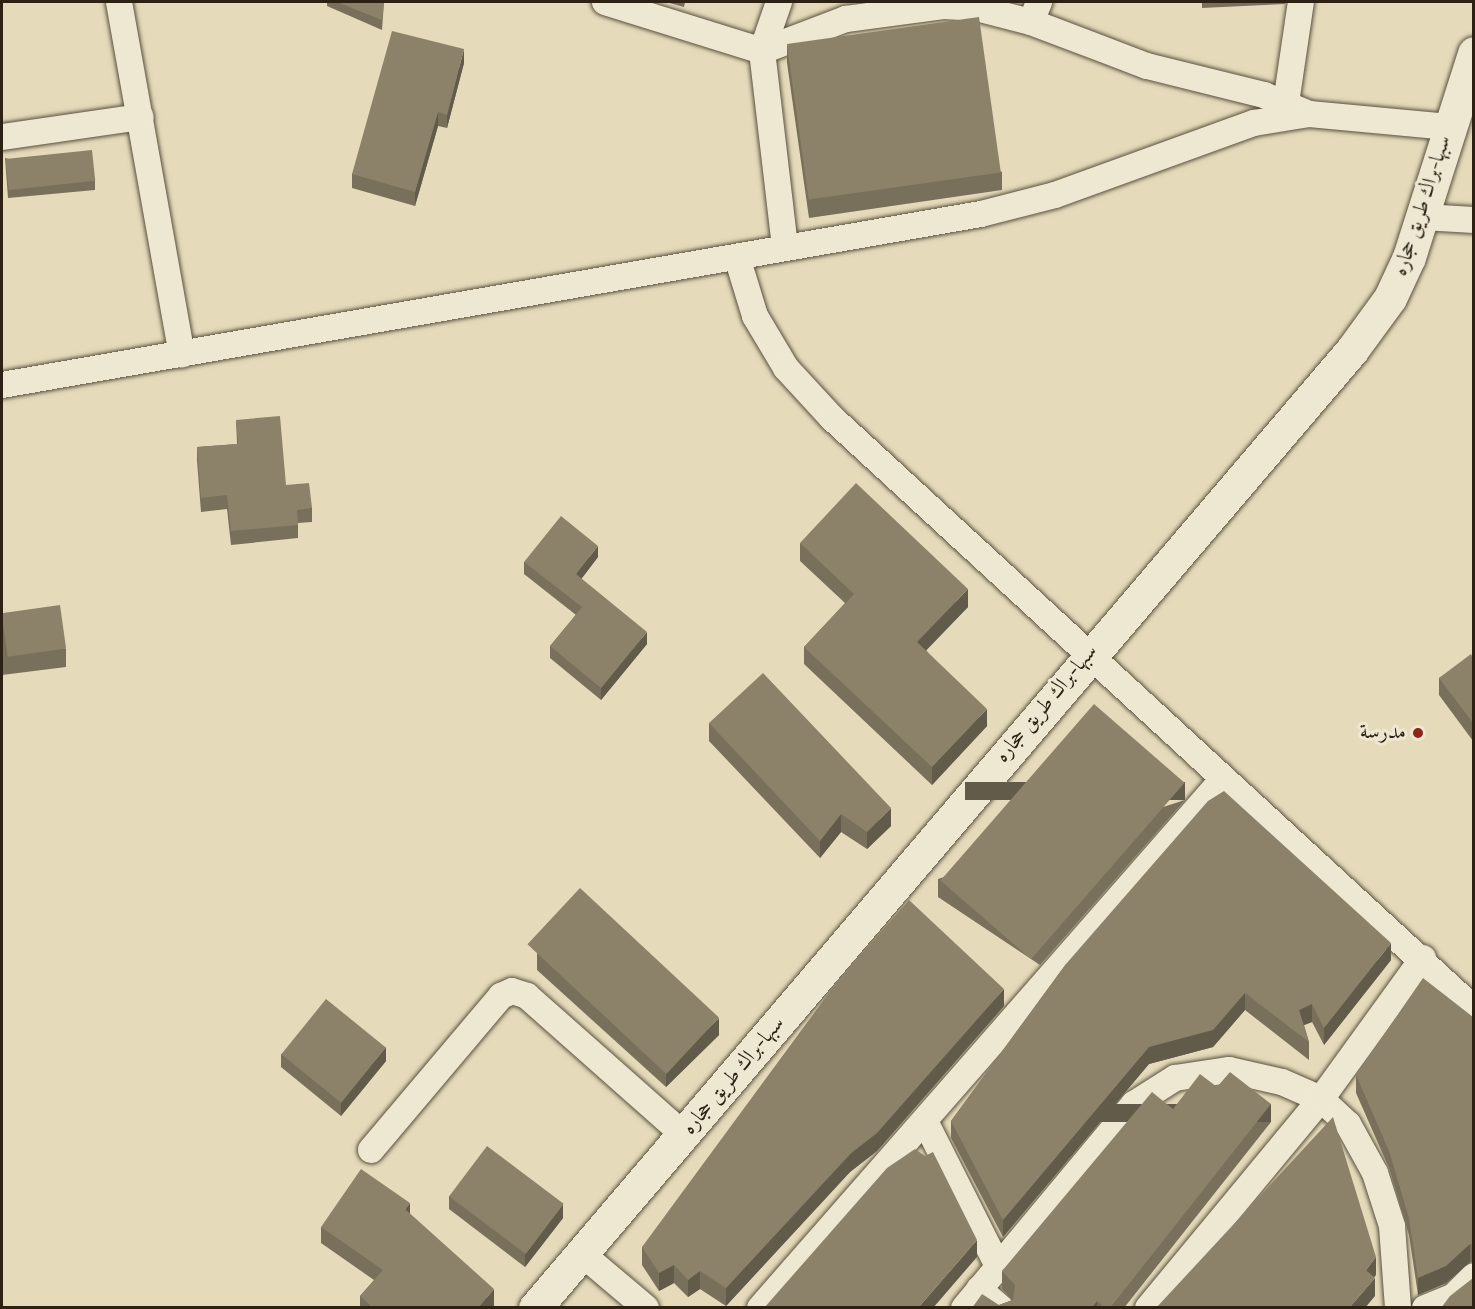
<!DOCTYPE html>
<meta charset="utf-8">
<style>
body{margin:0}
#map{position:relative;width:1475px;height:1309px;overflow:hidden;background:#e5dbbb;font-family:Vollkorn,Amiri,serif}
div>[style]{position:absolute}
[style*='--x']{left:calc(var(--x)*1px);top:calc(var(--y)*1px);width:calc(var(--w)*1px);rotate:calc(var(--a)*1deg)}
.roads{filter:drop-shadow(0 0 2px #5a503d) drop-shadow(0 0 2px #5a503d)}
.minor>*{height:26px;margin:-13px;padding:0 13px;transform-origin:13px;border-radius:13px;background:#eee8d3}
.secondary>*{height:33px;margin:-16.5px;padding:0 16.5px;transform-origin:16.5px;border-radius:16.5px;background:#eee8d3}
.wall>*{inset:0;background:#78705b}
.shaded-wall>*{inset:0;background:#625b4a;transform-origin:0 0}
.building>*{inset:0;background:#8c826a;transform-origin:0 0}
.dots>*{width:16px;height:16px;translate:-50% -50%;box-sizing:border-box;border:3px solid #eee8d3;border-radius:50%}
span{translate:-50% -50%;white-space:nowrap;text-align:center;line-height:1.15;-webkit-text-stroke:6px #eee8d3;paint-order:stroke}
.street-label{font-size:21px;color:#2c2113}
.poi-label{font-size:21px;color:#2c2113}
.right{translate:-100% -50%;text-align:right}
.frame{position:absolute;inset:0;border:3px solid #2c2113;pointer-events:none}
</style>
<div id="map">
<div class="roads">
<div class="minor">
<div style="--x:119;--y:2;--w:358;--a:79.9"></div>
<div style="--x:605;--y:2;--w:164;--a:17.3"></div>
<div style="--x:762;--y:51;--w:90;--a:-20.9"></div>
<div style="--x:846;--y:19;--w:98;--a:-7.6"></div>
<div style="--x:943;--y:6;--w:33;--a:3"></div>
<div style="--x:976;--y:8;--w:57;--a:14.3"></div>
<div style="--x:1031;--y:22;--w:124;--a:20.8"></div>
<div style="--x:1147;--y:66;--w:121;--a:13.9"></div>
<div style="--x:1264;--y:95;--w:49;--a:22.9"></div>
<div style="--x:779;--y:2;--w:52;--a:109.1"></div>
<div style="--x:762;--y:51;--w:198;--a:83.3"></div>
<div style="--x:1031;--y:22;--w:22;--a:-68"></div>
<div style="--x:1286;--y:103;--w:102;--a:-81.6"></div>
<div style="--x:2;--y:137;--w:140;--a:-8.2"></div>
<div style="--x:1423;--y:217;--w:51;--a:3.4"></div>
<div style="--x:737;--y:257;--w:62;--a:73"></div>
<div style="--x:755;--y:316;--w:61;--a:59.2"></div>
<div style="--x:786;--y:368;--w:68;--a:47.4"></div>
<div style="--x:832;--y:418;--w:873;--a:42.63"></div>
<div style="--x:2;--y:385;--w:994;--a:-9.91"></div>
<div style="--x:981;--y:214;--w:76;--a:-14.4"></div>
<div style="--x:1055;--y:195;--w:212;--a:-19.9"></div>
<div style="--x:1254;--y:123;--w:56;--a:-9.3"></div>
<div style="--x:1309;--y:114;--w:141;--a:5.3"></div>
<div style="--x:926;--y:1123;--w:160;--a:63.3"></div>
<div style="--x:371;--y:1150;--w:202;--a:-49.8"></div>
<div style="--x:501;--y:996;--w:12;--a:-24"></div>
<div style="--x:512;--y:991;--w:16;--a:18"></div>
<div style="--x:527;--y:996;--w:210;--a:41.5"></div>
<div style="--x:581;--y:1253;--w:85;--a:40.2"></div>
<div style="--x:979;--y:1289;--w:29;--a:41"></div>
<div style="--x:760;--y:1308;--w:702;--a:-48.81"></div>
<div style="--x:964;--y:1308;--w:266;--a:-50.2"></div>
<div style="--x:1134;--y:1104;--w:49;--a:-32.4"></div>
<div style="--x:1175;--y:1078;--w:55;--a:-8.4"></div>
<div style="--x:1229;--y:1070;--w:54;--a:12.8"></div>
<div style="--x:1282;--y:1082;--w:43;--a:23.6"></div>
<div style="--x:1321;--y:1099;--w:37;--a:43"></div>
<div style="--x:1348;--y:1124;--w:56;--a:61.1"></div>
<div style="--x:1375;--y:1173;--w:56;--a:72.2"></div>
<div style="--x:1392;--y:1226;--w:82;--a:85.8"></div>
<div style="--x:1148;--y:1308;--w:271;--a:-50.4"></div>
<div style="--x:1321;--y:1099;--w:174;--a:-54.1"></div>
<div style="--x:1425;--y:1308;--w:31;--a:-22"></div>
<div style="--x:1454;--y:1296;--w:28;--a:-45"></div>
</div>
<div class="secondary">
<div style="--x:535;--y:1308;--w:1259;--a:-49.54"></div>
<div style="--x:1352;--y:350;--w:64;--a:-53.8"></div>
<div style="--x:1390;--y:298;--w:45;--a:-65.1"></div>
<div style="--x:1409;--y:257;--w:214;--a:-72.3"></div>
</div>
</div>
<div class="wall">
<div style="clip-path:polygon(327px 2px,384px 2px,382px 30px,327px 6px)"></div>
<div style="clip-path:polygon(666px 2px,685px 2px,684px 7px)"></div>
<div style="clip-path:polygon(1202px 2px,1285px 2px,1285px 4px,1202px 8px)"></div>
<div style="clip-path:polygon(787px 45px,1002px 172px,1002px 190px,809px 218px,787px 63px)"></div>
<div style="clip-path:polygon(464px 63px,447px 128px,438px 126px,415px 206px,352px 188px,352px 174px)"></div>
<div style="clip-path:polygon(5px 158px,95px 181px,95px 190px,8px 198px)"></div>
<div style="clip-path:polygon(236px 420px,286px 485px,312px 508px,312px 522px,298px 523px,298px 538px,231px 545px,227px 509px,201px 512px,197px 461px,197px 447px,237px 444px)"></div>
<div style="clip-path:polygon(800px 543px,968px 607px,926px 650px,987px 726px,932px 785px,804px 664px,804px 647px,845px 603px,800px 561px)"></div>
<div style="clip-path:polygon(598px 557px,581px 579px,647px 644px,601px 700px,550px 658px,550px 646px,576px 615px,524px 574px,524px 562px)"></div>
<div style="clip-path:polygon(2px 613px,66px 649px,66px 667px,2px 675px)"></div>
<div style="clip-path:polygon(1473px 658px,1473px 741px,1439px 695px,1439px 678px)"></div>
<div style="clip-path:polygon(709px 723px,891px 826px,867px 849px,841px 832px,820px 858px,709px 741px)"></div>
<div style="clip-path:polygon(1185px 800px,1040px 965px,938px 897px,938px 879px)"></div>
<div style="clip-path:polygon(537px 952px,719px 1035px,666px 1087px,537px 970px)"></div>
<div style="clip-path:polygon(1391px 960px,1324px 1045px,1312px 1022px,1304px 1025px,1309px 1042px,1309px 1060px,1245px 1010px,1213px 1047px,1149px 1064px,1003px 1237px,951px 1138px,951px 1121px,1066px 964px)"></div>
<div style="clip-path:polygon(1004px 1006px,877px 1151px,850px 1172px,726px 1306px,700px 1289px,688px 1297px,674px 1283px,659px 1291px,642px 1265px,642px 1247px)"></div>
<div style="clip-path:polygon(1473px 1017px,1473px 1262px,1470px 1262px,1446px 1283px,1418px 1295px,1409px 1235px,1389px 1168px,1356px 1093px,1356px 1075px)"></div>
<div style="clip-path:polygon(281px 1054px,386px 1061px,341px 1116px,281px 1067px)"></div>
<div style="clip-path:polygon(1217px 1087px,1271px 1122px,1124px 1308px,972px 1308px,999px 1305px,1012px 1300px,1002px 1289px,1002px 1271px,1173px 1109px)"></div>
<div style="clip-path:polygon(449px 1196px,563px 1218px,525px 1267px,449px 1209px)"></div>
<div style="clip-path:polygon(410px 1214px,494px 1306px,493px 1308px,360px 1308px,360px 1296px,374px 1280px,321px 1243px,321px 1227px)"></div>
</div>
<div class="shaded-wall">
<div style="clip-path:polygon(464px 49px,464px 63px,447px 128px,447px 115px)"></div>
<div style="clip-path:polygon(438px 112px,438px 126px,415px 206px,415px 192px)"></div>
<div style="clip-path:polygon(598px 546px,598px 557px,576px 586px,576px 574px)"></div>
<div style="clip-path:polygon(968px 589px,968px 607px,917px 660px,917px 642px)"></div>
<div style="clip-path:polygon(647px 632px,647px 644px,601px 700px,601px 688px)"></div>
<div style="clip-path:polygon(987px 709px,987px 726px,932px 785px,932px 767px)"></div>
<div style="left:1185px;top:782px;width:18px;height:220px;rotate:90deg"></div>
<div style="clip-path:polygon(891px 808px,891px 826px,867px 849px,867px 832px)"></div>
<div style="clip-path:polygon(841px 814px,841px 832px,820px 858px,820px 841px)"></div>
<div style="clip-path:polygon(1391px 943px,1391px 960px,1324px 1045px,1324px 1028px)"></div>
<div style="clip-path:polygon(1004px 989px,1004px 1006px,877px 1151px,850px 1172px,726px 1306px,726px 1288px)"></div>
<div style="clip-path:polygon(1245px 993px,1245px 1010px,1213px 1047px,1149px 1064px,1003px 1237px,1003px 1220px,1149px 1047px)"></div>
<div style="clip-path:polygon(1312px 1004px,1312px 1022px,1299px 1027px,1299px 1010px)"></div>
<div style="clip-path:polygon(719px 1018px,719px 1035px,666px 1087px,666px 1070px)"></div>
<div style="clip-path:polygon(386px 1047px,386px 1061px,341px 1116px,341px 1102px)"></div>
<div style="left:1271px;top:1104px;width:18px;height:260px;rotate:90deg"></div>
<div style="clip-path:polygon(410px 1203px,410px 1219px,405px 1209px)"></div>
<div style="clip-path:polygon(563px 1204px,563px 1218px,525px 1267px,525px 1254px)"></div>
<div style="clip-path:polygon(977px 1240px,977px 1257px,933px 1308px,918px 1308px)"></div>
<div style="clip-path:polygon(1470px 1244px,1470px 1262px,1446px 1283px,1418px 1295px,1418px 1278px)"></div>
<div style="clip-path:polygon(1376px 1257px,1376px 1275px,1366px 1288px,1366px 1270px)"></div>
<div style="clip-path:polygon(674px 1265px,674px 1283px,659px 1291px,659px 1273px)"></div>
<div style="clip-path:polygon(700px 1271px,700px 1289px,688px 1297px,688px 1280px)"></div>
<div style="clip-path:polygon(1375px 1278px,1375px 1296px,1365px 1308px,1349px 1308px)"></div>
<div style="clip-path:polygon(494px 1289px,494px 1306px,493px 1308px,478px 1308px)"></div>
<div style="clip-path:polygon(1097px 1301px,1097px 1308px,1092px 1308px)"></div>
</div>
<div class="building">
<div style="clip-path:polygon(337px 2px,384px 2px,382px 20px)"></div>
<div style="left:979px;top:17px;width:157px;height:194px;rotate:82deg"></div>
<div style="clip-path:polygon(392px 31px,464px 49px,447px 115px,438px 112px,415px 192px,352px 174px)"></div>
<div style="left:92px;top:150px;width:31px;height:87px;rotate:84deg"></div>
<div style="clip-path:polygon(280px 416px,286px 485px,309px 483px,312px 508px,297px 510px,298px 525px,231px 531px,227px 495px,201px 498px,197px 447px,238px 444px,236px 420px)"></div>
<div style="clip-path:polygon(856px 483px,968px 589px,917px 642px,987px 709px,932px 767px,804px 647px,854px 594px,800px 543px)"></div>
<div style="clip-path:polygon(561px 516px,598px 546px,576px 574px,647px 632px,601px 688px,550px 646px,582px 607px,524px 562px)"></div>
<div style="left:60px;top:605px;width:44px;height:59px;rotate:82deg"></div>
<div style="clip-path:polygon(1471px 654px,1473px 658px,1473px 723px,1439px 678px)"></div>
<div style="clip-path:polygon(763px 673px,891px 808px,867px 832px,841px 814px,820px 841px,709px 723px)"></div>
<div style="left:1094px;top:704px;width:120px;height:234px;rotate:41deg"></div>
<div style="clip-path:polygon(1224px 791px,1391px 943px,1324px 1028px,1312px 1004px,1299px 1010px,1309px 1042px,1245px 993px,1213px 1030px,1149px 1047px,1003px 1220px,951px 1121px,1066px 964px,1208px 801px)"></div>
<div style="left:580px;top:888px;width:190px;height:77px;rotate:43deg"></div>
<div style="clip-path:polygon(909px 900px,1004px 989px,877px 1133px,850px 1154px,726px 1288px,700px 1271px,688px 1280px,674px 1265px,659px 1273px,642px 1247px,839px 979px)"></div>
<div style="clip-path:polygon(1423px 978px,1473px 1017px,1473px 1244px,1470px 1244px,1446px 1266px,1418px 1278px,1409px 1218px,1389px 1151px,1356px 1075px)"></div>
<div style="left:326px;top:999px;width:77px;height:71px;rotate:39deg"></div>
<div style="clip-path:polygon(1230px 1072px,1271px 1104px,1110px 1308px,1105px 1308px,1097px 1301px,1092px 1308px,972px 1308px,982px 1294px,999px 1305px,1013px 1300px,1015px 1285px,1002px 1271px,1152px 1092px,1173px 1109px,1200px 1074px,1217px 1087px)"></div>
<div style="clip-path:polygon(1333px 1117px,1376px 1257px,1366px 1270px,1375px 1278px,1349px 1308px,1156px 1308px)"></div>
<div style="left:487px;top:1146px;width:96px;height:63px;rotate:37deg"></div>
<div style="clip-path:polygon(915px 1149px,925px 1156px,933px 1152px,977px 1240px,918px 1308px,764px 1308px,887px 1168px)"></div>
<div style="clip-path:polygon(361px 1169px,410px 1203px,405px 1209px,494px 1289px,478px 1308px,373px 1308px,360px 1296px,383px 1270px,321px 1227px)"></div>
<div style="clip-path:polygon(1473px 1278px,1473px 1308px,1441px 1308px,1450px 1296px)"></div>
</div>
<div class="dots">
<div style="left:1418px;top:733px;background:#8f2418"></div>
</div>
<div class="street-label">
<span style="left:1423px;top:206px;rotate:-72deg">سبها-براك طريق حجاره</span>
<span style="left:1047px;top:704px;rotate:-50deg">سبها-براك طريق حجاره</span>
<span style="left:734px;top:1076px;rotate:-50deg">سبها-براك طريق حجاره</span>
</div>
<div class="poi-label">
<span class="right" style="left:1406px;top:733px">مدرسة</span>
</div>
<div class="frame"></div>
</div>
